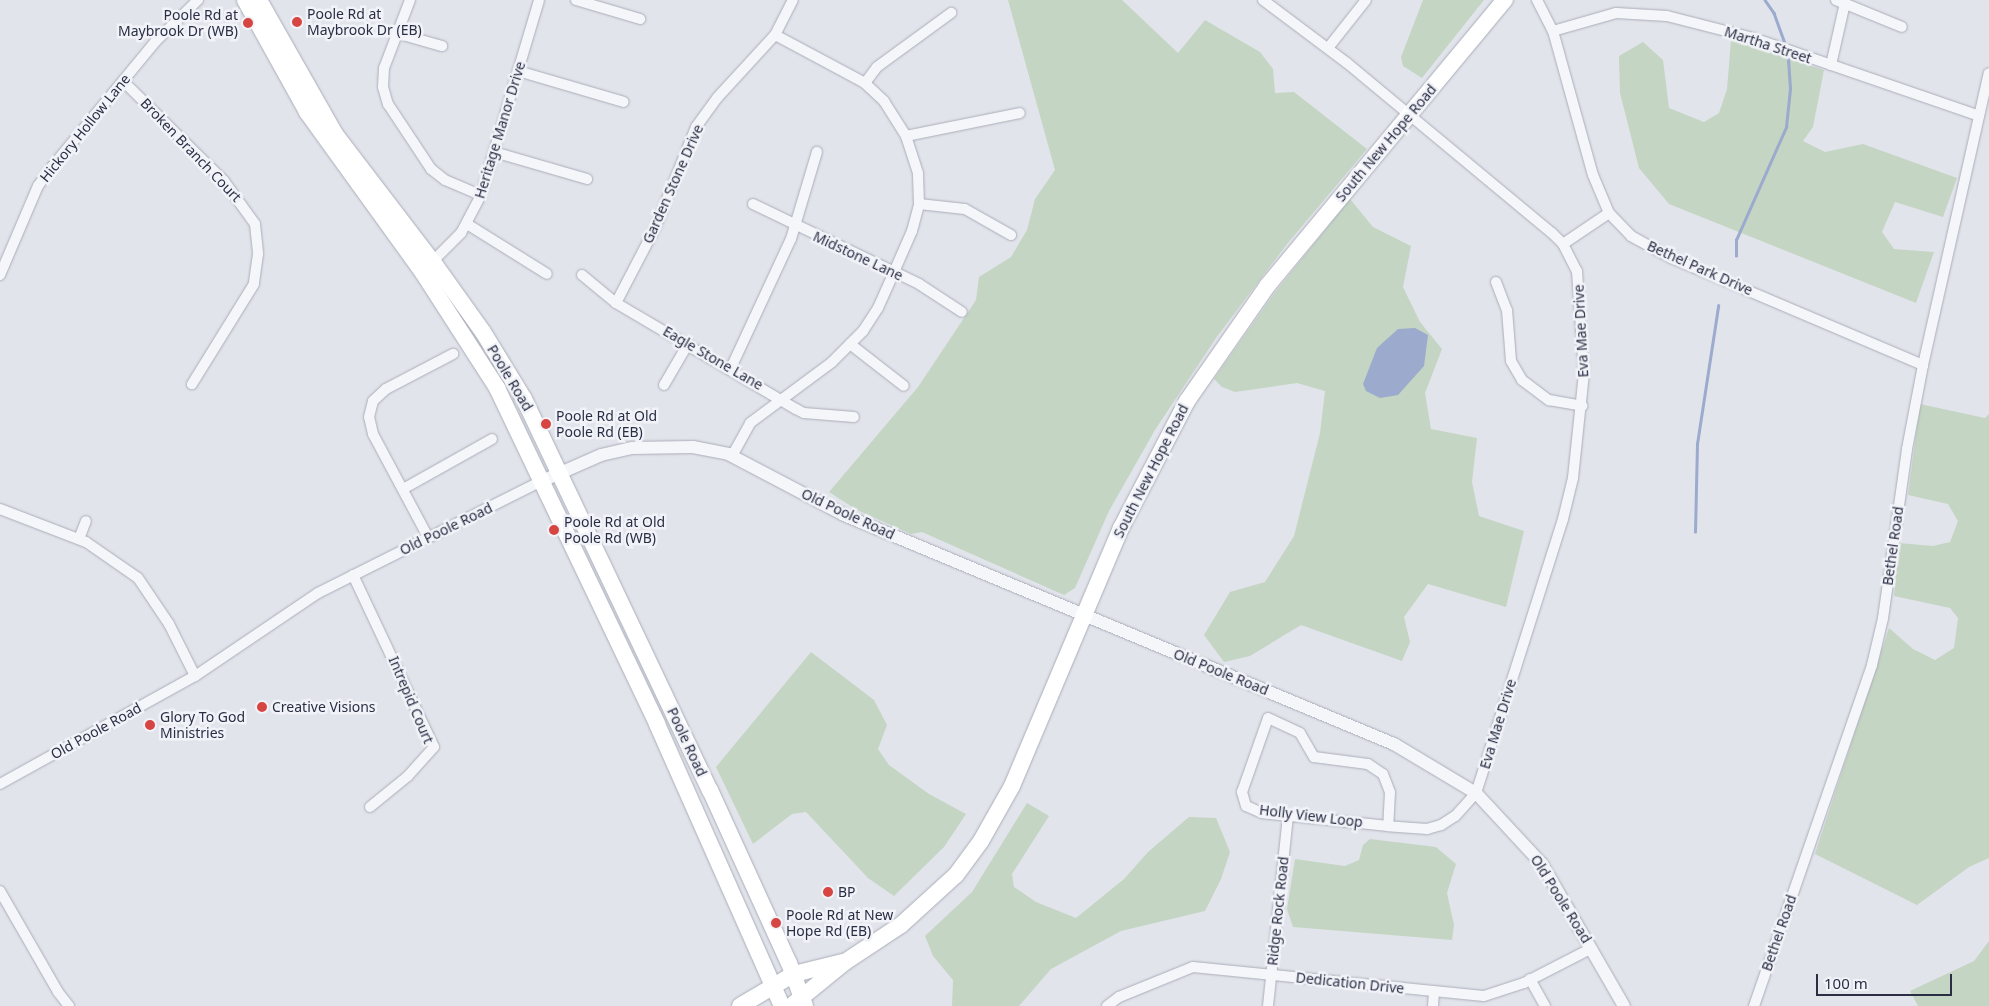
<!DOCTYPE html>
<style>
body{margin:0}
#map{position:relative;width:1989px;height:1006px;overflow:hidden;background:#e2e4eb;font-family:"Noto Sans",sans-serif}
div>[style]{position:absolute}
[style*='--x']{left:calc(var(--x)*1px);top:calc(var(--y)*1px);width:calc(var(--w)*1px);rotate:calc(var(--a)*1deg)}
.green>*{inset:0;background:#c4d5c3}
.water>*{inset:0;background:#9baacd}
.stream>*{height:2.5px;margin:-1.25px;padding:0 1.25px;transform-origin:1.25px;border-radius:1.25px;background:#9baacd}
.roads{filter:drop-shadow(0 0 1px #aaadb9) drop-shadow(0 0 1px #aaadb9)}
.minor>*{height:10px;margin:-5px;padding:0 5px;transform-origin:5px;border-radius:5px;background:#f5f6f9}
.tertiary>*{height:12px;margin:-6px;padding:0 6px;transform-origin:6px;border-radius:6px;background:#f5f6f9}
.primary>*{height:16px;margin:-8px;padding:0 8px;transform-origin:8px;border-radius:8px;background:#fff}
.dots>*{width:14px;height:14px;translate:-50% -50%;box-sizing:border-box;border:2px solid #f2f3f8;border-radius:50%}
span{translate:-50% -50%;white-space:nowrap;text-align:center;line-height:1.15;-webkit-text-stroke:5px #f2f3f8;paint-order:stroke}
.poi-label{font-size:14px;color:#292e44}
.left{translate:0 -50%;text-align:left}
.right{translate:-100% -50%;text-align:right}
.street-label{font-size:14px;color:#292e44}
.scale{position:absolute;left:1816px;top:974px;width:136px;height:22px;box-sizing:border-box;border:2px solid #292e44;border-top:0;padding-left:6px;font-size:15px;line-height:18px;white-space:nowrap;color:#292e44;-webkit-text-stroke:4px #f2f3f8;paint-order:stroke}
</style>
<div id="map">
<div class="green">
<div style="clip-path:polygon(1008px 0,1122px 0,1178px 53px,1205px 20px,1260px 52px,1273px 69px,1275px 93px,1294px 92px,1367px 149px,1287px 244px,1216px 338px,1155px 430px,1109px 511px,1075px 588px,1064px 595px,922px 532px,911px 534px,857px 510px,829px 492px,918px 387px,976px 300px,979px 277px,1011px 257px,1027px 230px,1035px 199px,1055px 170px)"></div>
<div style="clip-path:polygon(1423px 0,1484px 0,1422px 78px,1403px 66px,1401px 57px)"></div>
<div style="clip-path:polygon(1731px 40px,1824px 70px,1813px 127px,1803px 141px,1825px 152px,1863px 144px,1957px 178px,1943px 217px,1895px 202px,1882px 232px,1894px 249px,1934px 252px,1916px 303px,1669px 204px,1639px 168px,1620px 93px,1619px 56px,1643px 42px,1663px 60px,1669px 108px,1704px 122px,1719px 113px,1727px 89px)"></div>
<div style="clip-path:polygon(1350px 199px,1373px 227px,1411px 246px,1403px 287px,1420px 322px,1442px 349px,1425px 393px,1431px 429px,1477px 438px,1472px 482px,1479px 516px,1524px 531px,1506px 607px,1428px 584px,1404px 617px,1410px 642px,1402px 661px,1301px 625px,1250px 656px,1224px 662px,1204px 635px,1230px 592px,1265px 582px,1294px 536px,1320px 433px,1325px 391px,1297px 383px,1235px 392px,1222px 387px,1214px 379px,1273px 295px)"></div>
<div style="clip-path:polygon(1920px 404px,1985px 418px,1989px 414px,1989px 858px,1969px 867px,1917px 905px,1815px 854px,1889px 628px,1913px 649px,1935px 660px,1954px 648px,1958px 618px,1950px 608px,1894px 596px,1899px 543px,1933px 546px,1950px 542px,1958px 521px,1948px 504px,1908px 495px)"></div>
<div style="clip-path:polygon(811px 652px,874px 700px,887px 725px,878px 749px,889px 765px,929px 794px,966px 814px,944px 847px,894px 896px,868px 878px,806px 812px,792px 814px,753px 844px,716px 767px)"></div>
<div style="clip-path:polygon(1027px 803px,1049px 816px,1012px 874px,1014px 887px,1036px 902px,1076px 918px,1124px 879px,1148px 852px,1189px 817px,1216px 818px,1230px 852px,1221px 879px,1205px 911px,1121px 931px,1051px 969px,1019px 1006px,952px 1006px,953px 980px,933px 956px,925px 936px,972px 892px)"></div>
<div style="clip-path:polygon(1370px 839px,1436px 847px,1456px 864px,1447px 893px,1454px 925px,1452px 940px,1293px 927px,1287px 909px,1295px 859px,1345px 866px,1359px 860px,1363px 845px)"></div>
<div style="clip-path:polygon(1989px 941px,1989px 1006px,1918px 1006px,1910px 991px,1974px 961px)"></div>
</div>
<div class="water">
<div style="clip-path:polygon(1415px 328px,1428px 335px,1424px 366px,1398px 395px,1380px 398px,1366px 391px,1363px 384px,1377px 348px,1398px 329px)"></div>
</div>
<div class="stream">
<div style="--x:1765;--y:0;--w:16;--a:55"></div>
<div style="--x:1774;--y:13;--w:30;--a:70"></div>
<div style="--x:1736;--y:256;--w:16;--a:-90"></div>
<div style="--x:1736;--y:240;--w:124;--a:-66.1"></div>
<div style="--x:1786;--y:127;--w:39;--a:-84"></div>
<div style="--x:1790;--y:88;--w:29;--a:-94"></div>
<div style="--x:1695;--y:532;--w:88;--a:-88.7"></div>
<div style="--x:1697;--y:444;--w:140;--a:-81.3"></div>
</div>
<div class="roads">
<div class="minor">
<div style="--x:410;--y:0;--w:73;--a:110.9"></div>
<div style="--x:384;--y:68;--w:19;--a:93"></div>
<div style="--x:383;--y:87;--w:18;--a:74"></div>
<div style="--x:388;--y:104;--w:78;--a:56.5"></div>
<div style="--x:431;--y:169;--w:18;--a:38"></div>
<div style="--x:445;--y:180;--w:39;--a:23"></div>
<div style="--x:576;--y:0;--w:67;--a:16.5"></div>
<div style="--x:1263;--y:0;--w:105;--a:36.9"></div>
<div style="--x:1347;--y:63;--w:266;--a:39.7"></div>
<div style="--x:1552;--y:233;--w:16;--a:45"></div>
<div style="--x:1563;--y:244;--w:30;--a:63"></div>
<div style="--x:1577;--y:271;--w:102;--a:86.1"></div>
<div style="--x:1584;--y:373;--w:106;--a:96"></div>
<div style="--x:1573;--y:478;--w:42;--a:103.7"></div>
<div style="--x:1563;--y:519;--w:287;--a:107.6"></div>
<div style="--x:1476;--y:793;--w:31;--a:132"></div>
<div style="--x:1455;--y:816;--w:17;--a:147"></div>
<div style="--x:1441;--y:825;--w:15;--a:164"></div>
<div style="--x:1427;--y:829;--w:39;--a:-176"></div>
<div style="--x:1388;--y:826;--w:31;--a:-174"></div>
<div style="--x:1357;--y:823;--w:96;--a:-174"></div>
<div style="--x:1262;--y:813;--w:17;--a:-156"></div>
<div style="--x:1246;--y:806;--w:15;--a:-106"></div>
<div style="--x:1242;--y:792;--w:78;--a:-70.6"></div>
<div style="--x:1268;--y:718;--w:35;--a:25"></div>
<div style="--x:1300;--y:733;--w:28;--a:60"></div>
<div style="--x:1314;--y:757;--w:54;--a:7.4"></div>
<div style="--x:1368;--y:764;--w:18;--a:34"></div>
<div style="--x:1383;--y:774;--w:19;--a:69"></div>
<div style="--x:1390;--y:792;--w:34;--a:93"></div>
<div style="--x:1537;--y:0;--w:35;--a:63"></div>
<div style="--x:1553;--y:31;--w:149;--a:74.5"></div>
<div style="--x:1593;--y:175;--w:41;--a:67.2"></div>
<div style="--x:1609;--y:213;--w:32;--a:46"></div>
<div style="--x:1631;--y:236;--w:46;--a:28.8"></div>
<div style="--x:1671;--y:258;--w:274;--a:23"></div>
<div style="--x:1836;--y:0;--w:71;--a:22.2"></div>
<div style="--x:1553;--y:31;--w:66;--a:-15.9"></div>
<div style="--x:1616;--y:13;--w:51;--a:3.4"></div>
<div style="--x:1667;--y:16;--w:89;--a:14.3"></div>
<div style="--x:1753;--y:38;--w:239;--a:19"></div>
<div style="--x:396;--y:33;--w:48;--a:15.8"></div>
<div style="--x:1328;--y:48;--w:61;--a:-51.6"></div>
<div style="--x:1831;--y:65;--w:64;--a:-77.3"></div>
<div style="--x:518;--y:71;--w:110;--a:16.3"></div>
<div style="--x:123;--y:81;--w:142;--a:44.7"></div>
<div style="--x:224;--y:181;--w:53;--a:54.2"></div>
<div style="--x:255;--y:224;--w:30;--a:84"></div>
<div style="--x:258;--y:254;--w:30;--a:98"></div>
<div style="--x:254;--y:284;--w:118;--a:121.8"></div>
<div style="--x:865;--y:83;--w:20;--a:-53"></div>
<div style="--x:877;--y:67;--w:92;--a:-36.1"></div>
<div style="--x:906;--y:136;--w:116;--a:-11.4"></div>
<div style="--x:494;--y:152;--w:97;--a:16.2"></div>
<div style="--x:753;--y:204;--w:184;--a:25.7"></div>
<div style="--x:919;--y:284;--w:51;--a:33.1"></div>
<div style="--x:919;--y:204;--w:46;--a:6.2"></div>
<div style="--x:965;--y:209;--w:53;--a:29.5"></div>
<div style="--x:467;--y:224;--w:94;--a:32"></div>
<div style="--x:1563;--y:244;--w:55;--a:-34"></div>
<div style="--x:430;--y:264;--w:44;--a:-45"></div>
<div style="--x:461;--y:233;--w:43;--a:-62.2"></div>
<div style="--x:481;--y:195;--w:203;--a:-73.4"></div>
<div style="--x:0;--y:275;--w:97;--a:-66.9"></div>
<div style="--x:38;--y:186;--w:24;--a:-54"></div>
<div style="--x:52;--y:167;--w:163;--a:-50.5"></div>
<div style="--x:156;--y:41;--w:59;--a:-44.3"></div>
<div style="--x:582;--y:275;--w:44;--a:39.5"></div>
<div style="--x:616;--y:303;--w:209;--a:30.5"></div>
<div style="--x:796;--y:409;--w:9;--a:27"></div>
<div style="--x:804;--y:413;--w:50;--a:4.6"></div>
<div style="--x:1496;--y:282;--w:30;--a:69"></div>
<div style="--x:1507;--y:310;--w:51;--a:85.5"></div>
<div style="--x:1511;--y:361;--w:22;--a:60"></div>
<div style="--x:1522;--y:380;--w:34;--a:37"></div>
<div style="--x:1549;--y:400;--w:34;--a:10"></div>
<div style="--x:616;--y:303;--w:87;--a:-62.5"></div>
<div style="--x:656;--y:226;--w:107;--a:-68"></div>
<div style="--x:696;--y:127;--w:36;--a:-54"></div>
<div style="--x:717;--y:98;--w:86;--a:-47.4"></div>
<div style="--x:775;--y:35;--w:39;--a:-63"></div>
<div style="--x:850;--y:344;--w:68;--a:37.9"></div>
<div style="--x:731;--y:368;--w:142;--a:-65.1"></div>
<div style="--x:791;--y:239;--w:91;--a:-73.4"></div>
<div style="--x:664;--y:385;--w:48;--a:-59.7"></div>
<div style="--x:732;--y:456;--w:38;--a:-61"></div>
<div style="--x:750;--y:423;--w:102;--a:-36.6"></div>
<div style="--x:832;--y:362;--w:44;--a:-45"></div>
<div style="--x:863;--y:331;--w:27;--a:-57"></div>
<div style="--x:878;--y:308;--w:39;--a:-66"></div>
<div style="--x:894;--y:272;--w:45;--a:-66.3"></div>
<div style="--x:912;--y:231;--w:28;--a:-75"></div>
<div style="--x:919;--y:204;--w:31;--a:-92"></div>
<div style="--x:918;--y:173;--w:39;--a:-108"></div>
<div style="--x:906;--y:136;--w:41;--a:-122.2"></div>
<div style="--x:884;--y:101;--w:26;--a:-137"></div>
<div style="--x:865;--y:83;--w:102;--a:-151.9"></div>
<div style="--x:403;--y:489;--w:102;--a:-29.3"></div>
<div style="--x:0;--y:509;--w:92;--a:21"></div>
<div style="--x:86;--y:542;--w:63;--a:34.7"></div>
<div style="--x:138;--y:578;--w:55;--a:56"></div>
<div style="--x:169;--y:624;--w:58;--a:63.4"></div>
<div style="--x:428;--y:537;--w:117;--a:-118.1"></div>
<div style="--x:373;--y:434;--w:17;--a:-103"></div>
<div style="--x:369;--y:417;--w:16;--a:-76"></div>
<div style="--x:373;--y:401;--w:18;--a:-43"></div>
<div style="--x:386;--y:389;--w:76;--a:-27.6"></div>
<div style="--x:79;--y:539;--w:19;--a:-69"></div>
<div style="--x:353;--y:575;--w:190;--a:64.8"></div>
<div style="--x:434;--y:747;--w:39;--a:132"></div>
<div style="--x:408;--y:776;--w:49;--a:140.8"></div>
<div style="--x:0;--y:784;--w:223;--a:-29"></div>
<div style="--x:195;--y:676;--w:148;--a:-34"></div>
<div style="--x:318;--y:593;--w:250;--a:-26.6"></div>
<div style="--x:0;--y:891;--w:116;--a:60.1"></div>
<div style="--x:58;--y:992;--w:18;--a:52"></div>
<div style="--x:1530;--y:979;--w:31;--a:61"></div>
<div style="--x:1107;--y:1006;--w:15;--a:-37"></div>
<div style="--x:1119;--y:997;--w:80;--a:-22.1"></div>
<div style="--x:1193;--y:967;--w:292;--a:5.7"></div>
<div style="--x:1484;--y:996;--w:42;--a:-18"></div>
<div style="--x:1524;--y:983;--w:76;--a:-27.2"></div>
<div style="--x:1268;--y:1006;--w:191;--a:-84"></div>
<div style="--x:1433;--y:1006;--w:14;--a:-86"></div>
<div style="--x:1754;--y:1006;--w:361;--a:-70.9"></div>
<div style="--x:1872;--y:665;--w:48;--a:-76.8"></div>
<div style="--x:1883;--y:618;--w:171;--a:-81.9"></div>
<div style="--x:1907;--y:449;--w:86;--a:-79.2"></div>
<div style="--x:1923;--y:365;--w:299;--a:-77.3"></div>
</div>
<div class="tertiary">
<div style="--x:542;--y:481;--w:64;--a:-23.8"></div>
<div style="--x:601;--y:455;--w:32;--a:-13"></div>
<div style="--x:632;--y:448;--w:61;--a:-0.9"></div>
<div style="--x:693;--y:447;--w:36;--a:11"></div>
<div style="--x:728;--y:454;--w:131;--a:27.7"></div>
<div style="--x:844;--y:515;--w:596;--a:22.61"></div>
<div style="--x:1394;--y:744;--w:96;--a:30.9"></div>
<div style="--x:1476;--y:793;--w:97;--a:47.1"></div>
<div style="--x:1542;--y:864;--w:164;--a:60"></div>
</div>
<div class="primary">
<div style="--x:245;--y:0;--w:128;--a:61"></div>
<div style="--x:307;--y:112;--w:198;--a:54.2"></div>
<div style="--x:423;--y:273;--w:137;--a:57.2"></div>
<div style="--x:497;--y:388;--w:372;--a:64.5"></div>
<div style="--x:657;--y:724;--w:308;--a:66.1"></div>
<div style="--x:259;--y:0;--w:154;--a:60.4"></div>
<div style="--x:335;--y:134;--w:161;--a:52.6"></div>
<div style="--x:433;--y:262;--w:86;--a:54.5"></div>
<div style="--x:483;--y:332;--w:79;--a:58.5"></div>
<div style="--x:524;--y:399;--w:433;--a:64.6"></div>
<div style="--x:710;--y:790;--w:190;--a:65.5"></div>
<div style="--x:789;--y:963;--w:46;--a:69.6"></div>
<div style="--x:740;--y:1006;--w:63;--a:-30.7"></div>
<div style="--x:794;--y:974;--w:50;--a:-13.8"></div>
<div style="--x:791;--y:1006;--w:70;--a:-39.2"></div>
<div style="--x:845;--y:962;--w:67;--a:-33.5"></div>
<div style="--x:901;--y:925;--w:74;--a:-42.3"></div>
<div style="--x:956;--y:875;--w:42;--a:-53.7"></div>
<div style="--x:981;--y:841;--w:63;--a:-60.6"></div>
<div style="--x:1012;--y:786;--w:280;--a:-67.1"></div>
<div style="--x:1121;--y:528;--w:143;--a:-62.5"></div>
<div style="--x:1187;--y:401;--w:141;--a:-55.1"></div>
<div style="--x:1268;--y:285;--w:371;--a:-50.3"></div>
</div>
</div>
<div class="dots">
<div style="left:297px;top:22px;background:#d64541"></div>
<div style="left:248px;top:23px;background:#d64541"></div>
<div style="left:546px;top:424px;background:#d64541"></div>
<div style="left:554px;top:530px;background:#d64541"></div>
<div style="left:262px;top:707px;background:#d64541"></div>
<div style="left:150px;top:725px;background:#d64541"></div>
<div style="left:828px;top:892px;background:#d64541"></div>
<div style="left:776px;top:923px;background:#d64541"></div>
</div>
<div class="poi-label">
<span class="left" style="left:307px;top:22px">Poole Rd at<br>Maybrook Dr (EB)</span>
<span class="right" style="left:238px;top:23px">Poole Rd at<br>Maybrook Dr (WB)</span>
<span class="left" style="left:556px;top:424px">Poole Rd at Old<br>Poole Rd (EB)</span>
<span class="left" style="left:564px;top:530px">Poole Rd at Old<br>Poole Rd (WB)</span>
<span class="left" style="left:272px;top:707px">Creative Visions</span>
<span class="left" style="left:160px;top:725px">Glory To God<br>Ministries</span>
<span class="left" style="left:838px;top:892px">BP</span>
<span class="left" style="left:786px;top:923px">Poole Rd at New<br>Hope Rd (EB)</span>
</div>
<div class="street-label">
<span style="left:1768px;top:45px;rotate:18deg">Martha Street</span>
<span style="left:85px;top:128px;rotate:-51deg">Hickory Hollow Lane</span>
<span style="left:500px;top:130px;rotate:-73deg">Heritage Manor Drive</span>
<span style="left:1386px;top:143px;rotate:-50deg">South New Hope Road</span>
<span style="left:191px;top:150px;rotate:46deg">Broken Branch Court</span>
<span style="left:673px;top:184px;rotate:-66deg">Garden Stone Drive</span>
<span style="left:858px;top:256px;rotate:25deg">Midstone Lane</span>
<span style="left:1700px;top:268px;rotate:24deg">Bethel Park Drive</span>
<span style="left:1581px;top:331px;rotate:-93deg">Eva Mae Drive</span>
<span style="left:713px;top:358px;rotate:30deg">Eagle Stone Lane</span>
<span style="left:510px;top:378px;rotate:59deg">Poole Road</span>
<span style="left:1151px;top:471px;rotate:-63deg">South New Hope Road</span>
<span style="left:848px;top:514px;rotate:25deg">Old Poole Road</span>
<span style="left:446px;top:529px;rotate:-26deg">Old Poole Road</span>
<span style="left:1893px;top:546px;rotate:-82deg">Bethel Road</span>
<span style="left:1221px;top:672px;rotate:22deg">Old Poole Road</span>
<span style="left:411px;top:700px;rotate:67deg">Intrepid Court</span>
<span style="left:1498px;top:724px;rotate:-73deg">Eva Mae Drive</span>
<span style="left:96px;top:731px;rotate:-29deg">Old Poole Road</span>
<span style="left:687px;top:742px;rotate:65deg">Poole Road</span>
<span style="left:1311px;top:816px;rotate:7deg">Holly View Loop</span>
<span style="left:1561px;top:899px;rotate:58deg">Old Poole Road</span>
<span style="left:1278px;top:911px;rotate:-84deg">Ridge Rock Road</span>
<span style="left:1779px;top:933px;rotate:-71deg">Bethel Road</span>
<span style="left:1350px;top:983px;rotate:6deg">Dedication Drive</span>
</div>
<div class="scale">100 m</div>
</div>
